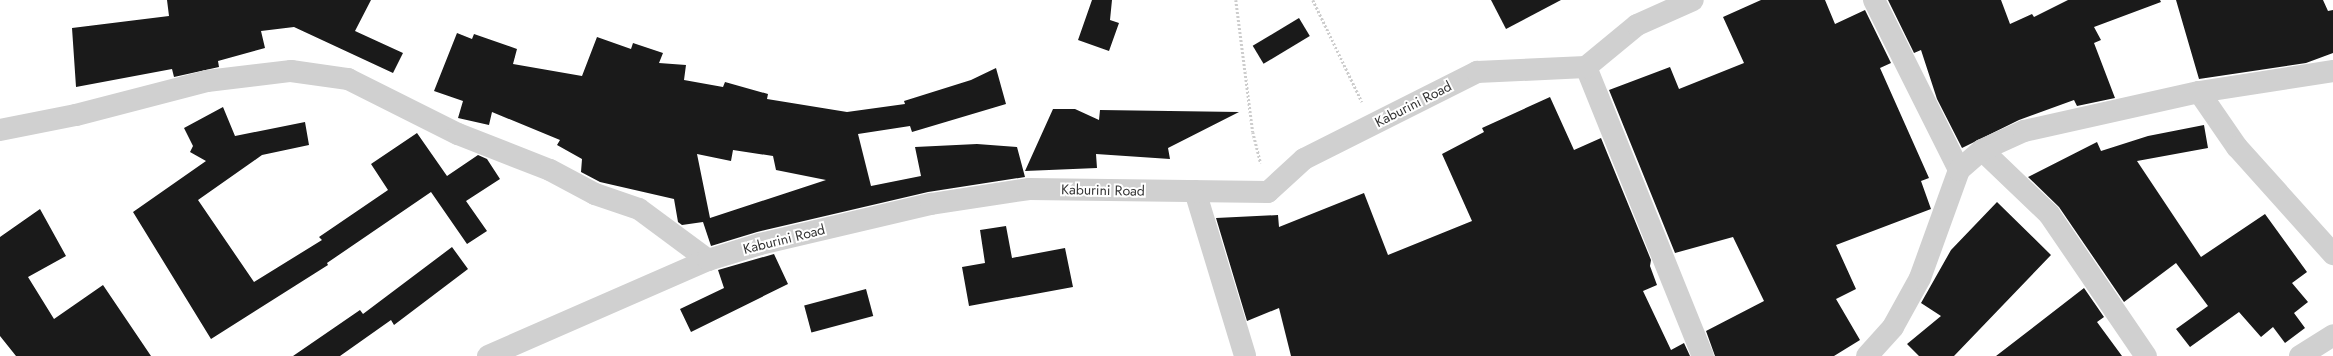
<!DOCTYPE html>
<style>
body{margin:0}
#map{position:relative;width:2333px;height:356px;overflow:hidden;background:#fff;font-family:Jost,sans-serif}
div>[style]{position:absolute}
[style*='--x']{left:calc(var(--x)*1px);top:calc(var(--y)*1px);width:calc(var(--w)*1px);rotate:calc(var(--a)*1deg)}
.building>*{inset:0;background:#1a1a1a;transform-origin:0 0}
.path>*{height:2.5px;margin-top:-1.25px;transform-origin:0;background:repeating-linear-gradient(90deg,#cdcdcd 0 2px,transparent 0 4px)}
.street>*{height:22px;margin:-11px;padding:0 11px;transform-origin:11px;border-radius:11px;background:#d0d0d0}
span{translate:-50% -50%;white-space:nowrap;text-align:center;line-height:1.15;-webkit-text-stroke:4px #fff;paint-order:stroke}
.street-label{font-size:14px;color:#333}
</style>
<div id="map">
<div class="building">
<div style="clip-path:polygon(167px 0,371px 0,355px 31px,403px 53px,393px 73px,294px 27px,261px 31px,265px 48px,218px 61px,219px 67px,174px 77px,172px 69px,76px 87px,72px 28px,169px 16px)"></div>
<div style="clip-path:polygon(1092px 0,1112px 0,1110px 20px,1119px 23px,1109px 51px,1078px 40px)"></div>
<div style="clip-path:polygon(1491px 0,1561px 0,1506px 29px)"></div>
<div style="clip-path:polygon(1761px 0,1825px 0,1835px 24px,1865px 10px,1891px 63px,1880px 68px,1929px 178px,1921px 181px,1931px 209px,1836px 245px,1856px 289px,1836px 299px,1860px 340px,1834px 356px,1715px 356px,1706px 331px,1764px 301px,1733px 237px,1675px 253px,1609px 90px,1670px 67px,1679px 89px,1744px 63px,1723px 17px)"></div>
<div style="clip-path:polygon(1888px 0,2001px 0,2010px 24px,2032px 14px,2034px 17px,2068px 0,2160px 0,2161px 2px,2094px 27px,2101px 40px,2094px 43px,2115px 98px,2077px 106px,2074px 100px,2019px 120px,1962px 148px,1937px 99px,1921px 50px,1914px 53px)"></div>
<div style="clip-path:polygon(2176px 0,2323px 0,2328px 11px,2333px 10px,2333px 53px,2306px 63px,2199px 79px)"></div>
<div style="left:1299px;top:18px;width:21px;height:54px;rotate:59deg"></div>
<div style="clip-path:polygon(evenodd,457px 33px,472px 39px,474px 34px,517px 49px,513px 64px,582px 76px,597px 37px,631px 49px,633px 43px,663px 53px,659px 63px,686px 65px,684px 80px,723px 87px,725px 82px,768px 94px,767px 99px,847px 112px,905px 104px,904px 101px,971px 80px,996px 68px,1006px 104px,912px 132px,910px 126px,858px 134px,871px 186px,921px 176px,915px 147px,977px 144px,1017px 147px,1025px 177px,928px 192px,757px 232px,711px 246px,703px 222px,682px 225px,678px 222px,674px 199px,600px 182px,581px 172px,582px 159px,557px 145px,560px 140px,492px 112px,489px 125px,458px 118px,463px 101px,434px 91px,457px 33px,733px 150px,773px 156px,776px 170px,826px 180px,710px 218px,697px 154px,731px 161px,733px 150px)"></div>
<div style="clip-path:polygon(1550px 97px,1574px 150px,1601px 138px,1651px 260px,1650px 266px,1657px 285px,1643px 291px,1671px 350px,1684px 343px,1690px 356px,1291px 356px,1279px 308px,1247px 321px,1216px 218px,1278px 215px,1279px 227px,1364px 193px,1388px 255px,1472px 221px,1442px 154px,1484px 132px,1482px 128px)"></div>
<div style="clip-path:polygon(223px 107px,235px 136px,305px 122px,309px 145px,262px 155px,198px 200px,254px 282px,322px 240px,319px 237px,388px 190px,371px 164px,417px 133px,447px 176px,478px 155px,487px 159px,500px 179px,466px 201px,487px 231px,467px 244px,431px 192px,327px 263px,328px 265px,211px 339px,133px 212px,206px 161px,190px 152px,193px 146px,184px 128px)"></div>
<div style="clip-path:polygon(1053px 109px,1075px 109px,1099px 120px,1100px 110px,1239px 112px,1168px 148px,1170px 159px,1096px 154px,1097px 168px,1025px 171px)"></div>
<div style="clip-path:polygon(2204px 125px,2208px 148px,2137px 161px,2201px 257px,2265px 214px,2307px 272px,2292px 283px,2308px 302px,2294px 313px,2305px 328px,2285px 343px,2273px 327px,2261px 337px,2239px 312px,2190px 347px,2176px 329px,2208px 306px,2176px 263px,2124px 302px,2059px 207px,2028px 177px,2097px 142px,2101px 151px,2148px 136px)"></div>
<div style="clip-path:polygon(1997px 202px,2051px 255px,1954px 356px,1919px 356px,1907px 344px,1941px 316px,1921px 303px,1951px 250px)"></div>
<div style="clip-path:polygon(40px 209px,66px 256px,28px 277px,54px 319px,103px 285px,151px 356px,16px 356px,0 336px,0 237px)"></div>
<div style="clip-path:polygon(1006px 226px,1012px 258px,1065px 248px,1073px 287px,969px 306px,962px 267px,985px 263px,980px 230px)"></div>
<div style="clip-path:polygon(452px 247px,468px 269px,394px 325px,391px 320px,340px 356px,293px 356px,360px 310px,363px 314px)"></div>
<div style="clip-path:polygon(774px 254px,788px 284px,691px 332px,680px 309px,724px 288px,718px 270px)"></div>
<div style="clip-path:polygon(2084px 288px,2104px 317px,2097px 322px,2122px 356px,1996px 356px)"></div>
<div style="left:866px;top:289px;width:28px;height:64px;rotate:75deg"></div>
</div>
<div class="path">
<div style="--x:1236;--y:0;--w:133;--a:82.7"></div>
<div style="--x:1253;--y:132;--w:32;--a:76"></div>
<div style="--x:1313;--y:0;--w:113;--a:64.3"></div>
</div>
<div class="street">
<div style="--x:1874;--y:0;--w:190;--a:63.4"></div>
<div style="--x:1586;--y:67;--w:312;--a:68"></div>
<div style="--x:2199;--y:92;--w:67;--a:55.4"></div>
<div style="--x:2237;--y:147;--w:144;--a:48.1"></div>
<div style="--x:0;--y:130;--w:77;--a:-11.2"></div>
<div style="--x:76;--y:115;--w:135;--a:-14.5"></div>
<div style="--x:207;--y:81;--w:85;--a:-6.8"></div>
<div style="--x:291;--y:71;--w:58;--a:8"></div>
<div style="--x:348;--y:79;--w:123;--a:26.6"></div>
<div style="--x:458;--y:134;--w:99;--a:21.4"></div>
<div style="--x:550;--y:170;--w:51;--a:28.1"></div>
<div style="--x:595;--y:194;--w:46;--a:18.8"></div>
<div style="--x:639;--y:209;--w:86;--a:36.5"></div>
<div style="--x:1982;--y:150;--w:93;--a:43.7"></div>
<div style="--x:2049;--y:214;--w:172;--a:55.7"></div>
<div style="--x:1195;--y:191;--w:172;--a:73.1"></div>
<div style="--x:488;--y:356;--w:240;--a:-23.6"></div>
<div style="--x:708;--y:260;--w:54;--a:-17.1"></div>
<div style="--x:760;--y:244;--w:176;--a:-13.2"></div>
<div style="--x:931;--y:204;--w:99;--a:-8.7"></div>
<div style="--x:1029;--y:189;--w:239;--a:0.7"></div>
<div style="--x:1268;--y:192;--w:49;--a:-42.5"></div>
<div style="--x:1304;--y:159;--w:194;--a:-26.7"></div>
<div style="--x:1477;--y:72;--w:109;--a:-2.6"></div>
<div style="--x:1586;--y:67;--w:66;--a:-39.5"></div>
<div style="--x:1637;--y:25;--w:61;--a:-24.1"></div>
<div style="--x:1867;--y:356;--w:39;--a:-48"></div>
<div style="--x:1893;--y:327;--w:56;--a:-61.1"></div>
<div style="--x:1920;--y:278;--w:115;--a:-70.1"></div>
<div style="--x:1959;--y:170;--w:30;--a:-41"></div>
<div style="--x:1982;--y:150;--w:46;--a:-24.3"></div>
<div style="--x:2024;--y:131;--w:179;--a:-12.6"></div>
<div style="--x:2199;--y:92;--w:136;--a:-8.9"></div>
<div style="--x:2300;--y:356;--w:39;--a:-32"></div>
</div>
<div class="street-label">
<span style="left:1413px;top:104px;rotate:-27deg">Kaburini Road</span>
<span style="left:1103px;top:190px;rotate:1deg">Kaburini Road</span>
<span style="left:784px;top:239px;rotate:-14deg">Kaburini Road</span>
</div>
</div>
